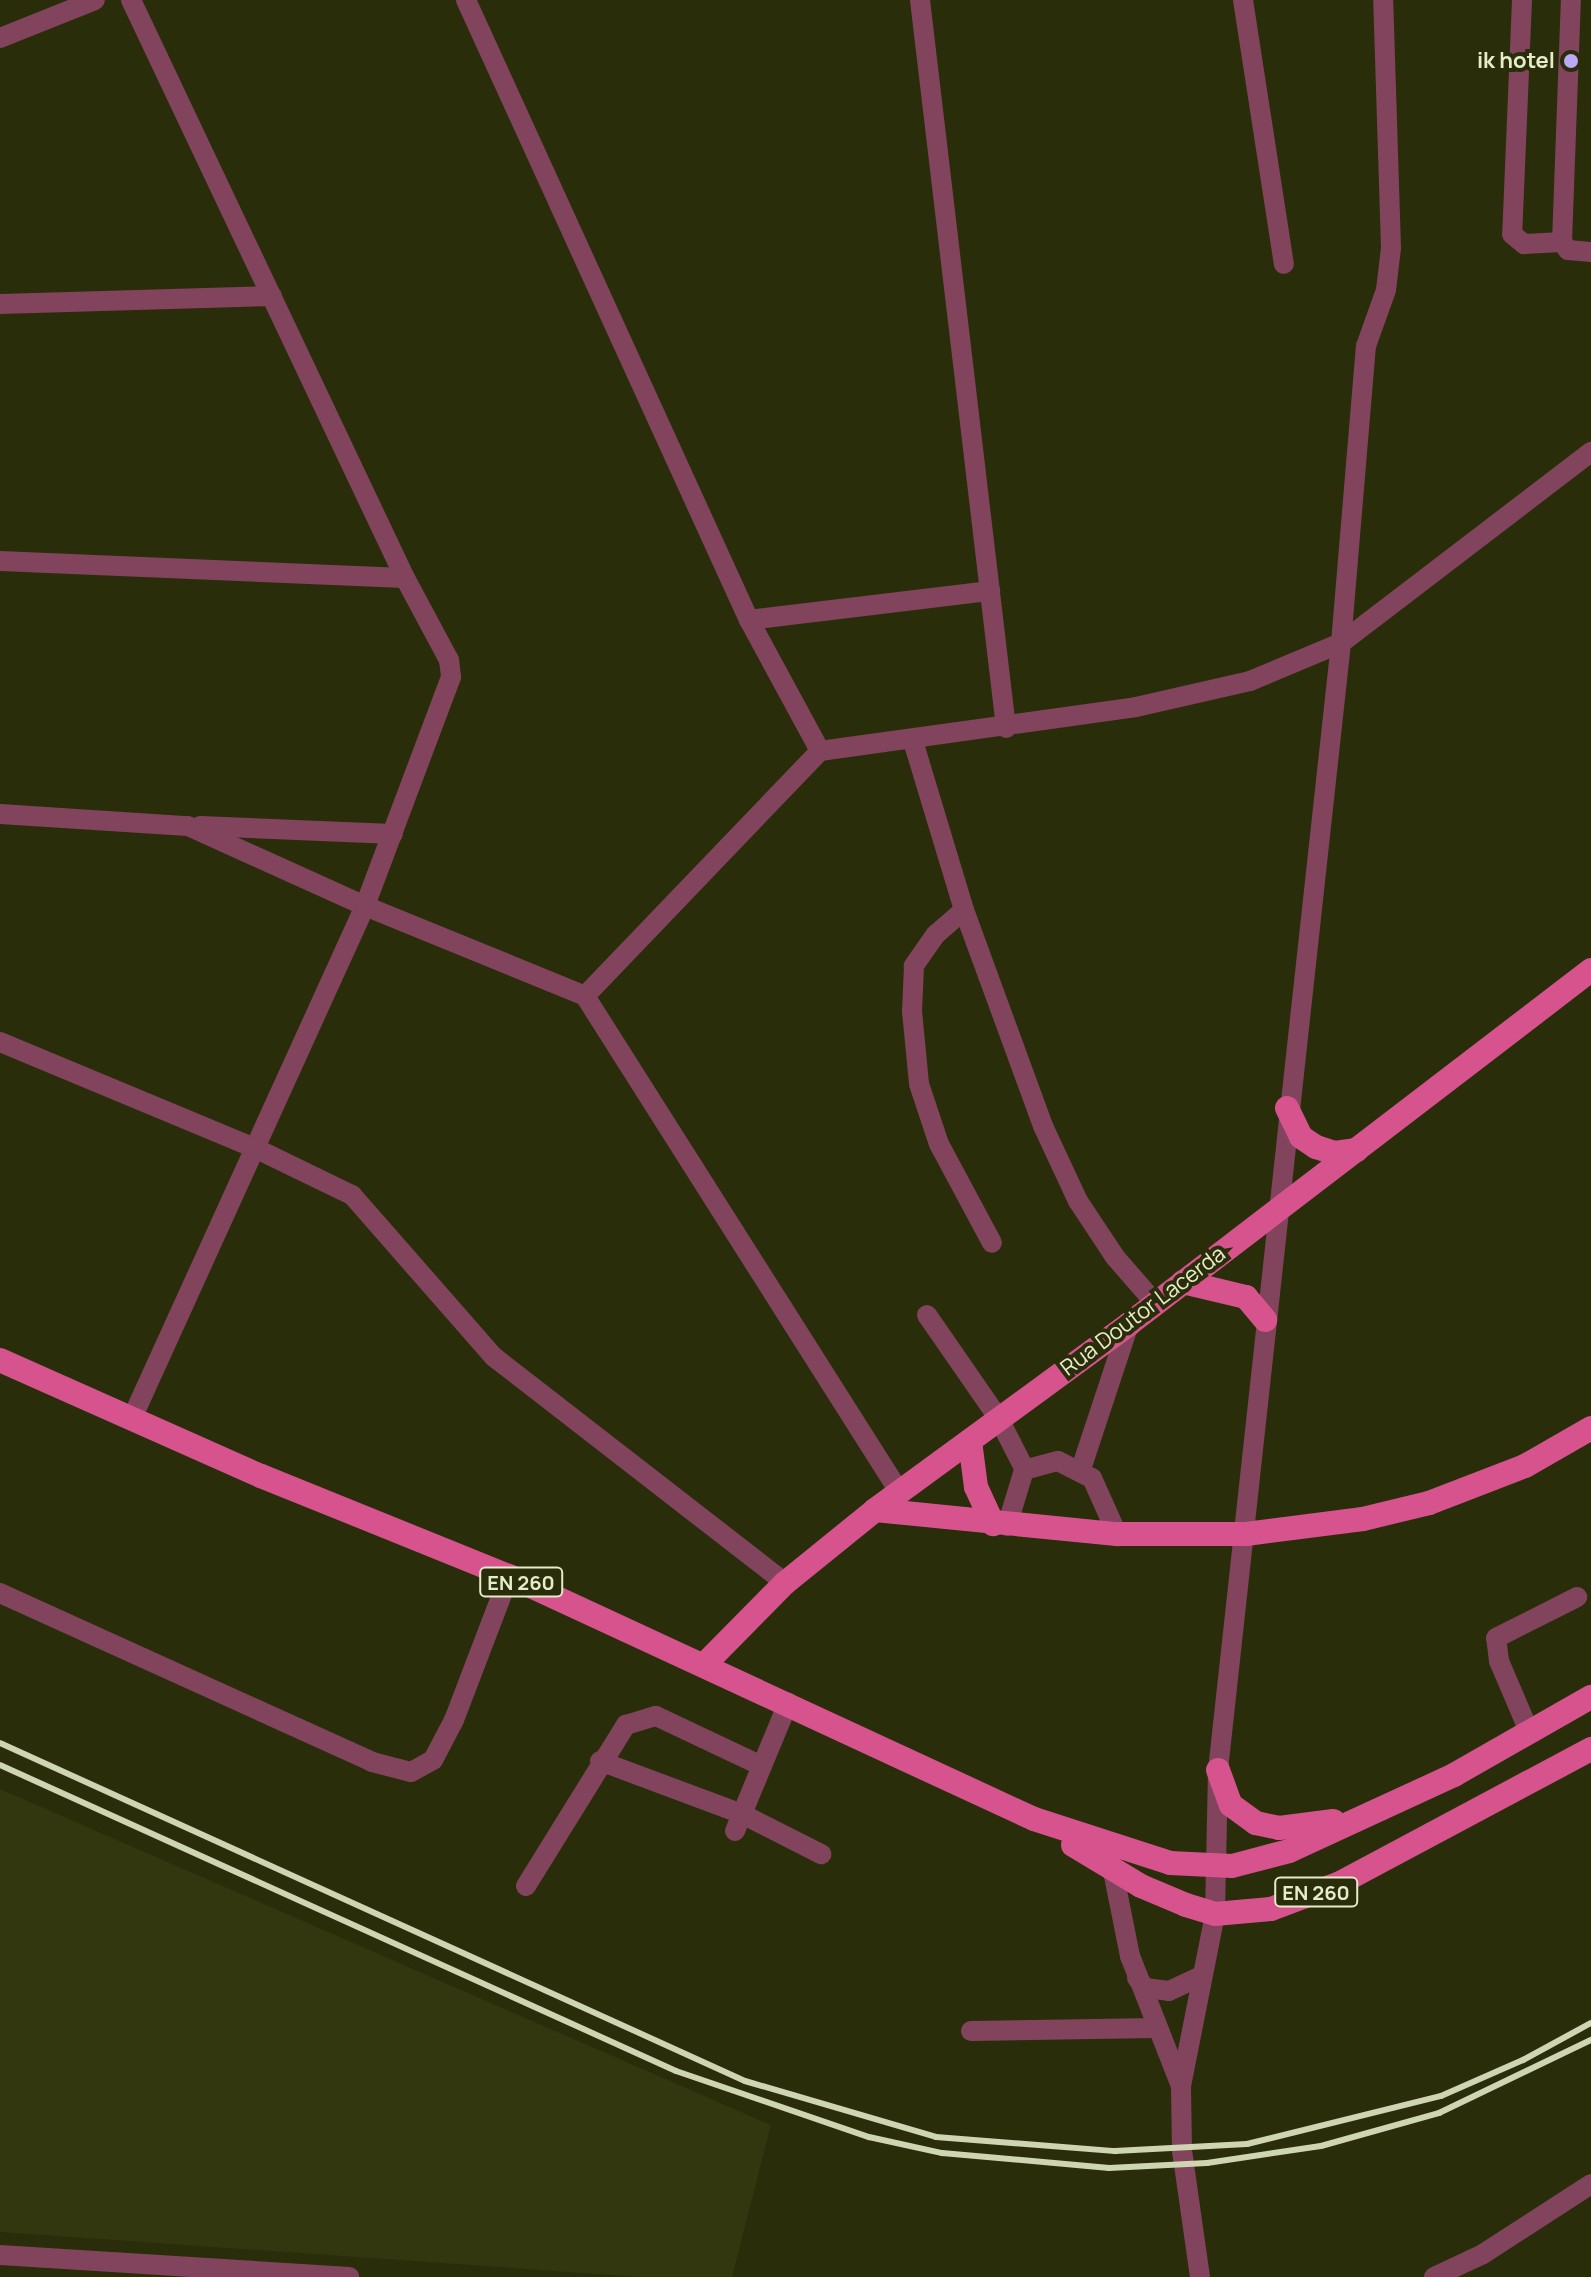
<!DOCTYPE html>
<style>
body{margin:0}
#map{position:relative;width:1591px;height:2277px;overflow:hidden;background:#292d0a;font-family:Manrope,sans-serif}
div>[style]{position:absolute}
.built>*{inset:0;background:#33370f}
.minor>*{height:20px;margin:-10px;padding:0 10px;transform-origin:10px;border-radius:10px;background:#82435d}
.major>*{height:24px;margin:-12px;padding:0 12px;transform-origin:12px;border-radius:12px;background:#d7538e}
.rail>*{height:6px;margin:-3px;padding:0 3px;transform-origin:3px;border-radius:3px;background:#cfd4b2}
.dots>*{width:22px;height:22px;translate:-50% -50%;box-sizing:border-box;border:4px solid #292d0a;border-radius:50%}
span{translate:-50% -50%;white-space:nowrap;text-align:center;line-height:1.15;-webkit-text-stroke:8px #292d0a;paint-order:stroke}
.shield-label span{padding:2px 6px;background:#292d0a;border:2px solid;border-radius:6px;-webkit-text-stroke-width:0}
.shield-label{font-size:20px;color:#e6ecca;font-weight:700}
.poi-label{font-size:22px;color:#e6ecca;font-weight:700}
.right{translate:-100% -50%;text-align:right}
.street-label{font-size:22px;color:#e6ecca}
</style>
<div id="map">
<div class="built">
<i style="clip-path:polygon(0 1789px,771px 2125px,732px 2277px,640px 2277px,0 2232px)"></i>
</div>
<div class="minor">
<i style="left:131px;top:0;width:640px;rotate:64.64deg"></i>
<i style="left:405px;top:578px;width:93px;rotate:61.8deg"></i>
<i style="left:449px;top:660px;width:17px;rotate:83deg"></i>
<i style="left:451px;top:677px;width:245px;rotate:110.6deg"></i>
<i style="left:365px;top:906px;width:560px;rotate:114.46deg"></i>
<i style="left:466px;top:0;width:682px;rotate:65.47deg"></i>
<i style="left:749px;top:620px;width:149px;rotate:61.5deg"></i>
<i style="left:920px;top:0;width:733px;rotate:83.26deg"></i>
<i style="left:1243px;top:0;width:267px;rotate:81.2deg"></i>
<i style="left:1522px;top:0;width:234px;rotate:92.4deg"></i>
<i style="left:1512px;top:234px;width:16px;rotate:40deg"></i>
<i style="left:1524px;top:244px;width:38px;rotate:-3deg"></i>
<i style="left:1562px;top:242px;width:10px;rotate:53deg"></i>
<i style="left:1568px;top:250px;width:23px;rotate:5deg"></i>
<i style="left:0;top:38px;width:102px;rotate:-21.8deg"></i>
<i style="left:1562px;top:242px;width:242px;rotate:-87.9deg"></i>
<i style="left:0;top:304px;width:272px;rotate:-1.7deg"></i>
<i style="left:0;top:561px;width:405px;rotate:2.4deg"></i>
<i style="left:749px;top:620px;width:243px;rotate:-6.9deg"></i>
<i style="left:913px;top:741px;width:177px;rotate:73.2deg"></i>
<i style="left:964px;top:910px;width:230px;rotate:69.9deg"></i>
<i style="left:1043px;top:1126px;width:83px;rotate:65deg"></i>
<i style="left:1078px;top:1201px;width:67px;rotate:56.5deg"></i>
<i style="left:1115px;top:1257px;width:61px;rotate:49deg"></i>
<i style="left:0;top:814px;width:188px;rotate:3.7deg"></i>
<i style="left:188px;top:826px;width:194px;rotate:24.3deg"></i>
<i style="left:365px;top:906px;width:238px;rotate:22.2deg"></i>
<i style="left:585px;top:996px;width:588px;rotate:57.63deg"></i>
<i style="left:200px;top:826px;width:193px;rotate:2.4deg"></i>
<i style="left:964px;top:910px;width:37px;rotate:139deg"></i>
<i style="left:936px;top:934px;width:39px;rotate:125deg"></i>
<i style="left:914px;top:966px;width:45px;rotate:92.5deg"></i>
<i style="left:912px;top:1011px;width:73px;rotate:84.5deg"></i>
<i style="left:919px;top:1084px;width:63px;rotate:71.6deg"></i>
<i style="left:939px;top:1144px;width:112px;rotate:61.8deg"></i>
<i style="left:585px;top:996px;width:339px;rotate:-46.2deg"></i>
<i style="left:820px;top:751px;width:319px;rotate:-7.9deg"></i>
<i style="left:1136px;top:707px;width:117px;rotate:-12.8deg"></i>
<i style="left:1250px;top:681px;width:99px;rotate:-22.7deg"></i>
<i style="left:1341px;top:643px;width:315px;rotate:-37.4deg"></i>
<i style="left:0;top:1042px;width:276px;rotate:22.6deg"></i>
<i style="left:255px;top:1148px;width:108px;rotate:25.9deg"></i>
<i style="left:352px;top:1195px;width:215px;rotate:48.8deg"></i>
<i style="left:494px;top:1357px;width:368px;rotate:37.8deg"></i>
<i style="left:927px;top:1315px;width:126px;rotate:55.3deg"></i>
<i style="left:999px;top:1419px;width:57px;rotate:63deg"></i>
<i style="left:1081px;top:1469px;width:153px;rotate:-71.7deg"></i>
<i style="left:1007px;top:1526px;width:59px;rotate:-73.1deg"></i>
<i style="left:1024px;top:1470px;width:35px;rotate:-15deg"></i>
<i style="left:1058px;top:1461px;width:38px;rotate:27deg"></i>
<i style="left:1092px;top:1478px;width:61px;rotate:65.9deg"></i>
<i style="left:0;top:1593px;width:409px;rotate:24.4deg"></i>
<i style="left:372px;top:1762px;width:40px;rotate:14.4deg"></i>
<i style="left:411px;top:1772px;width:25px;rotate:-29deg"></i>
<i style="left:433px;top:1760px;width:45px;rotate:-62.3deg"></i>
<i style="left:454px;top:1720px;width:154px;rotate:-69.1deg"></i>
<i style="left:1528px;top:1729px;width:74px;rotate:-113.1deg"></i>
<i style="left:1499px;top:1661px;width:23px;rotate:-97deg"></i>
<i style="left:1496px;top:1638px;width:91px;rotate:-26.8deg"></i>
<i style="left:600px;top:1761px;width:152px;rotate:20.5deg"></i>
<i style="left:742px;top:1814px;width:89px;rotate:26.9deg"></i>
<i style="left:735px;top:1831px;width:139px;rotate:-67.5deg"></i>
<i style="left:1113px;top:1871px;width:87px;rotate:78.7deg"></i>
<i style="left:1130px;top:1956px;width:140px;rotate:68.6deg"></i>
<i style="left:526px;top:1886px;width:190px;rotate:-58.2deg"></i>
<i style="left:626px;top:1725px;width:31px;rotate:-17deg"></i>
<i style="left:656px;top:1716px;width:117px;rotate:25.3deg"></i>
<i style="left:1137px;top:1978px;width:13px;rotate:51deg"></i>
<i style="left:1145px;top:1988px;width:24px;rotate:7deg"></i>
<i style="left:1169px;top:1991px;width:33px;rotate:-25deg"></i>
<i style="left:971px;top:2031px;width:185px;rotate:-0.9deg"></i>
<i style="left:0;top:2255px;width:350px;rotate:3.6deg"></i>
<i style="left:1200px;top:2277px;width:127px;rotate:-98.1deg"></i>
<i style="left:1182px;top:2151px;width:65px;rotate:-90.9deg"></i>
<i style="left:1181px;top:2086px;width:175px;rotate:-78.8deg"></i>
<i style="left:1215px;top:1914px;width:144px;rotate:-88.8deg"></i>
<i style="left:1218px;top:1770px;width:1134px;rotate:-83.77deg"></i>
<i style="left:1341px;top:643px;width:298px;rotate:-85.2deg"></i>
<i style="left:1366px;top:346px;width:59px;rotate:-70.3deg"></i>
<i style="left:1386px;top:290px;width:42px;rotate:-83.2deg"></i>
<i style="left:1391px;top:248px;width:248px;rotate:-91.8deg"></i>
<i style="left:1434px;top:2277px;width:54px;rotate:-25.1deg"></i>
<i style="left:1483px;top:2254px;width:129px;rotate:-32.9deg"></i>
</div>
<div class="major">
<i style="left:1287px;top:1108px;width:32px;rotate:64deg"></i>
<i style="left:1301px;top:1137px;width:18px;rotate:34deg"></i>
<i style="left:1316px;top:1147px;width:20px;rotate:18deg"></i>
<i style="left:1335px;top:1153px;width:22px;rotate:-8deg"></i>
<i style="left:1183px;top:1282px;width:65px;rotate:13.4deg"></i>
<i style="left:1246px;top:1297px;width:30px;rotate:50deg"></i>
<i style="left:0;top:1360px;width:286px;rotate:24deg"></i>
<i style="left:261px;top:1476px;width:267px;rotate:22deg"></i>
<i style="left:509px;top:1576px;width:579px;rotate:24.84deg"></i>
<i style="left:1034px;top:1819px;width:143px;rotate:17.9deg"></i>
<i style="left:1170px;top:1863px;width:62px;rotate:2.8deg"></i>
<i style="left:1232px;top:1866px;width:59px;rotate:-14.7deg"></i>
<i style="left:1289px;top:1851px;width:182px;rotate:-24.7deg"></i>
<i style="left:1454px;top:1775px;width:158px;rotate:-29.7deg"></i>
<i style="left:970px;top:1441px;width:46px;rotate:82.6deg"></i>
<i style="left:976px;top:1487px;width:41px;rotate:65.3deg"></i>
<i style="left:875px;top:1510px;width:243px;rotate:5.7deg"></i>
<i style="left:1117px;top:1534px;width:129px"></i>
<i style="left:1246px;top:1534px;width:118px;rotate:-7.3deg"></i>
<i style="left:1363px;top:1519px;width:68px;rotate:-13.6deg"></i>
<i style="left:1429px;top:1503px;width:103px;rotate:-21.1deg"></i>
<i style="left:1525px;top:1466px;width:76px;rotate:-29.9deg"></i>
<i style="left:705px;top:1664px;width:114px;rotate:-45.4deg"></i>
<i style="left:785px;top:1583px;width:116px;rotate:-39deg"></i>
<i style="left:875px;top:1510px;width:315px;rotate:-36.2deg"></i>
<i style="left:1129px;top:1324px;width:582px;rotate:-37.46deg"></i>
<i style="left:1218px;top:1770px;width:37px;rotate:70deg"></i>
<i style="left:1231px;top:1805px;width:31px;rotate:36deg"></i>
<i style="left:1256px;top:1823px;width:24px;rotate:12deg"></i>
<i style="left:1279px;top:1828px;width:55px;rotate:-7.3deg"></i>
<i style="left:1073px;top:1845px;width:79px;rotate:31.1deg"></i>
<i style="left:1141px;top:1886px;width:49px;rotate:22.9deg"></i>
<i style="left:1186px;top:1905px;width:30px;rotate:17deg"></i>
<i style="left:1215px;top:1914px;width:56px;rotate:-5.1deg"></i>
<i style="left:1271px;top:1909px;width:74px;rotate:-20.6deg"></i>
<i style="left:1340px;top:1883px;width:285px;rotate:-28.1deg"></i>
</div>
<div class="rail">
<i style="left:0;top:1743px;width:818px;rotate:24.4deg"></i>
<i style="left:745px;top:2081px;width:199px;rotate:16.3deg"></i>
<i style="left:936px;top:2137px;width:180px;rotate:4.5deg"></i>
<i style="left:1115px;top:2151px;width:132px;rotate:-3deg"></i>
<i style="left:1247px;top:2144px;width:200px;rotate:-13.9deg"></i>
<i style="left:1441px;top:2096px;width:90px;rotate:-23.7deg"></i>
<i style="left:1523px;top:2060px;width:77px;rotate:-28.6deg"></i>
<i style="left:0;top:1765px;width:742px;rotate:24.35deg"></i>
<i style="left:676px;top:2071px;width:204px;rotate:18.9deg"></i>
<i style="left:869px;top:2137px;width:75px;rotate:12.4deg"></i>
<i style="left:942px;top:2153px;width:168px;rotate:5.1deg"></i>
<i style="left:1109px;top:2168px;width:98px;rotate:-2.9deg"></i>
<i style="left:1207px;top:2163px;width:115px;rotate:-8.5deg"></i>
<i style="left:1321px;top:2146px;width:123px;rotate:-15.6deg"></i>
<i style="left:1439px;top:2113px;width:169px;rotate:-25.7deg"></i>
</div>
<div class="dots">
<i style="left:1571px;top:61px;background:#bca9f5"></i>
</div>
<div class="shield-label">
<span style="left:521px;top:1582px">EN 260</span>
<span style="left:1316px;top:1892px">EN 260</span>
</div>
<div class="poi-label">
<span class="right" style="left:1555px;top:61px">ik hotel</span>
</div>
<div class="street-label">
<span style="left:1143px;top:1311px;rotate:-37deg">Rua Doutor Lacerda</span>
</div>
</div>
